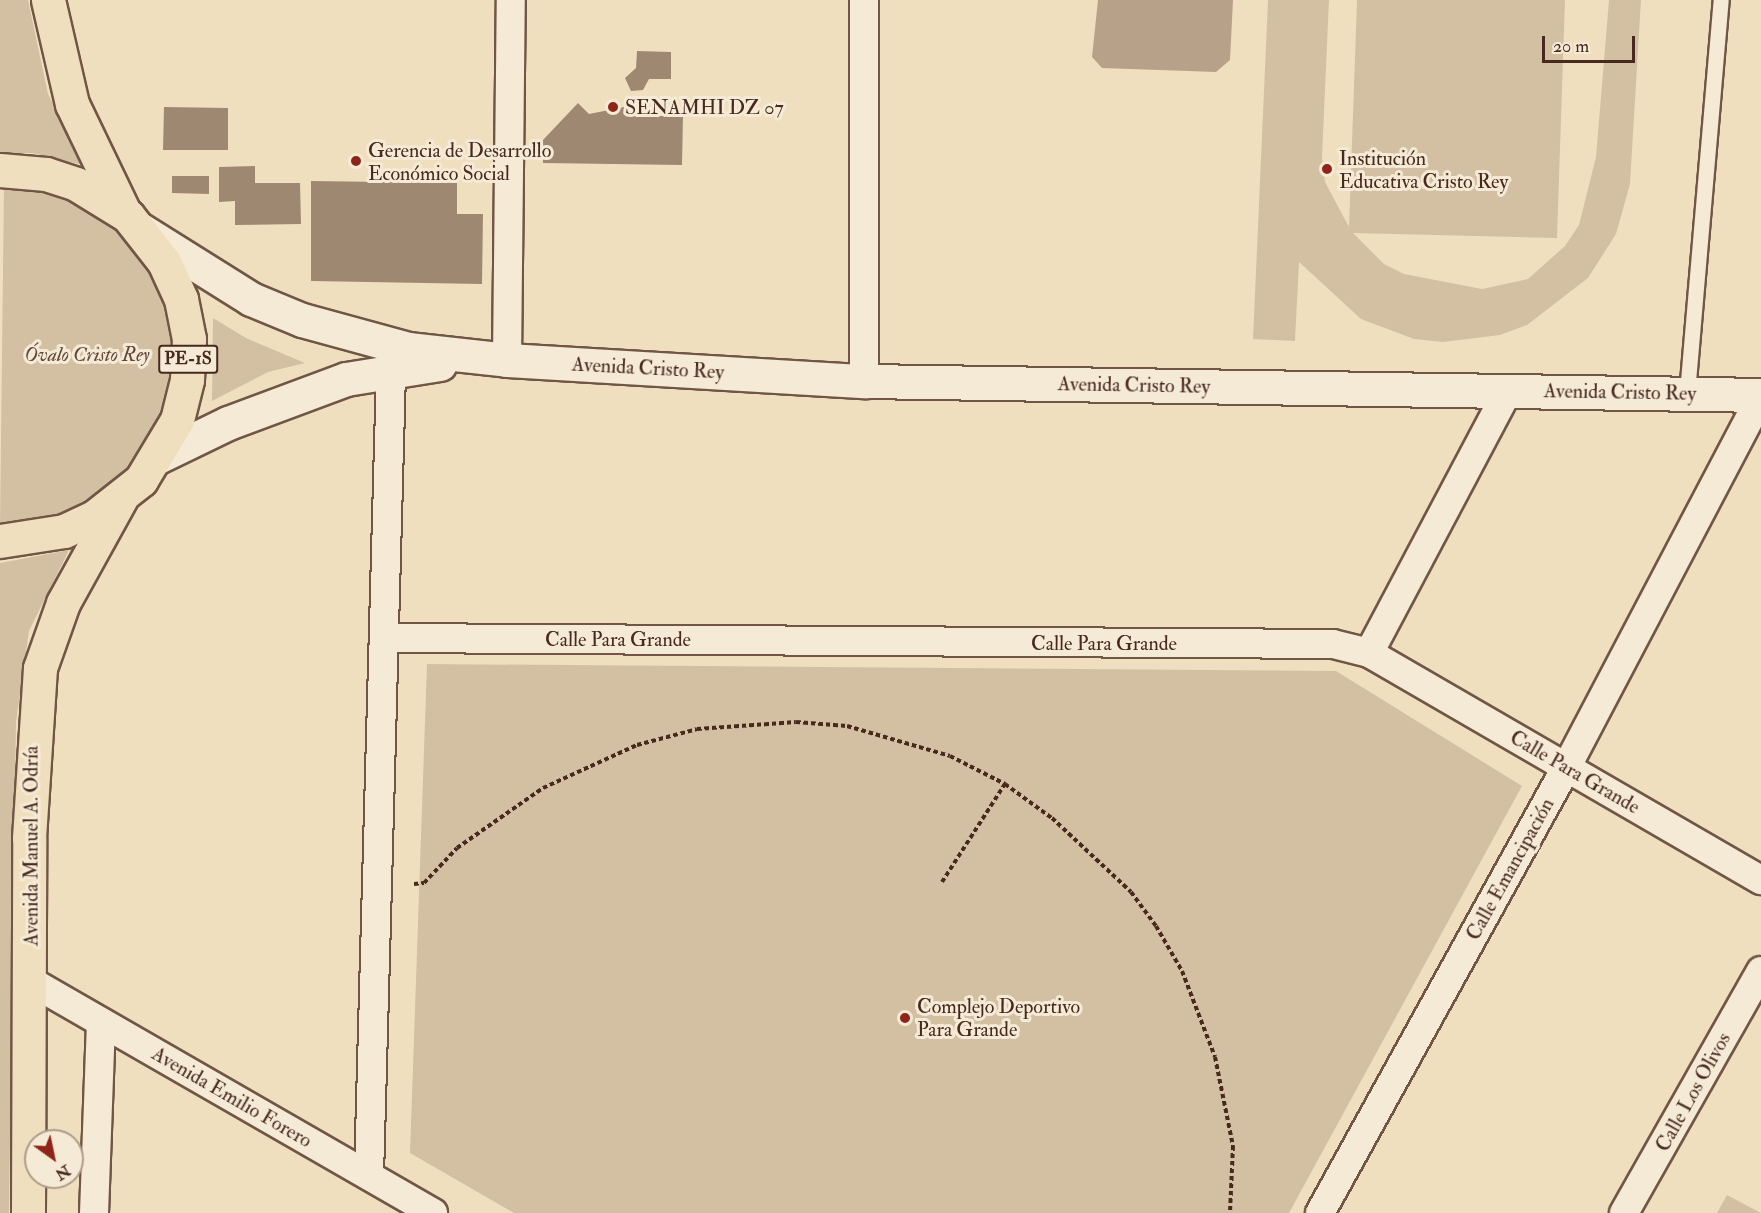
<!DOCTYPE html>
<meta charset="utf-8">
<style>
body{margin:0}
#map{position:relative;width:1761px;height:1213px;overflow:hidden;background:#f0dfbe;font-family:"IM FELL Double Pica",serif}
div>[style]{position:absolute}
.green>*{inset:0;background:#d3c0a3}
.water>*{inset:0;background:#b7a188}
.building>*{inset:0;background:#9f8871}
.path>*{height:4px;margin-top:-2px;transform-origin:0;background:repeating-linear-gradient(90deg,#47291e 0 4.5px,transparent 0 7.5px)}
.roads{filter:drop-shadow(2px 0 #715646) drop-shadow(-2px 0 #715646) drop-shadow(0 2px #715646) drop-shadow(0 -2px #715646)}
.lane>*{height:15px;margin:-7.5px;padding:0 7.5px;transform-origin:7.5px;border-radius:7.5px;background:#f5ead5}
.street>*{height:28px;margin:-14px;padding:0 14px;transform-origin:14px;border-radius:14px;background:#f5ead5}
.secondary>*{height:33px;margin:-16.5px;padding:0 16.5px;transform-origin:16.5px;border-radius:16.5px;background:#f5ead5}
.highway>*{height:33px;margin:-16.5px;padding:0 16.5px;transform-origin:16.5px;border-radius:16.5px;background:#f0dfbe}
.dots>*{width:16px;height:16px;translate:-50% -50%;box-sizing:border-box;border:3px solid #f5ead5;border-radius:50%}
span{translate:-50% -50%;white-space:nowrap;text-align:center;line-height:1.15;-webkit-text-stroke:6px #f5ead5;paint-order:stroke}
.shield-label span{padding:2px 4px;background:#f5ead5;border:2px solid;border-radius:4px;-webkit-text-stroke-width:0}
.shield-label{font-size:18px;color:#47291e;font-weight:700}
.poi-label{font-size:20px;color:#47291e}
.left{translate:0 -50%;text-align:left}
.park-label{font-size:20px;color:#634739;font-style:italic}
.street-label{font-size:20px;color:#47291e}
.north{position:absolute;left:24px;top:1129px;width:60px;height:60px;box-sizing:border-box;background:#f5ead5;border:2px solid #af9d8c;border-radius:50%;rotate:147deg;font-size:16px;font-weight:700;line-height:24px;text-align:center;color:#47291e}
.north::after{content:'';display:block;margin:auto;width:21px;height:27px;background:#8f2418;clip-path:polygon(50% 0,100% 100%,50% 72%,0 100%)}
.scale{position:absolute;left:1542px;top:36px;width:93px;height:27px;box-sizing:border-box;border:3px solid #47291e;border-top:0;padding-left:8px;font-size:18px;line-height:21px;white-space:nowrap;color:#47291e;-webkit-text-stroke:4px #f5ead5;paint-order:stroke}
</style>
<div id="map">
<div class="green">
<i style="clip-path:polygon(0 0,28px 0,48px 94px,84px 165px,32px 153px,0 153px)"></i>
<i style="clip-path:polygon(1268px 0,1329px 0,1322px 157px,1325px 182px,1349px 227px,1357px 0,1565px 0,1557px 238px,1353px 233px,1384px 264px,1404px 274px,1482px 289px,1528px 279px,1565px 246px,1579px 225px,1596px 157px,1609px 0,1641px 0,1630px 184px,1616px 234px,1588px 278px,1527px 325px,1500px 335px,1443px 342px,1414px 339px,1361px 319px,1299px 262px,1295px 341px,1253px 339px)"></i>
<i style="clip-path:polygon(4px 182px,69px 196px,125px 233px,162px 289px,174px 355px,160px 421px,122px 476px,66px 513px,0 526px)"></i>
<i style="clip-path:polygon(213px 318px,246px 338px,305px 363px,268px 372px,212px 401px)"></i>
<i style="clip-path:polygon(69px 550px,29px 631px,16px 722px,9px 1213px,0 1213px,0 563px)"></i>
<i style="clip-path:polygon(427px 664px,1336px 671px,1522px 786px,1289px 1213px,514px 1213px,410px 1153px)"></i>
<i style="clip-path:polygon(1727px 1195px,1761px 1213px,1717px 1213px)"></i>
</div>
<div class="water">
<i style="clip-path:polygon(1098px 0,1233px 0,1230px 60px,1216px 72px,1102px 68px,1092px 57px)"></i>
</div>
<div class="building">
<i style="clip-path:polygon(637px 51px,671px 52px,671px 79px,649px 79px,643px 90px,631px 91px,625px 78px,636px 68px)"></i>
<i style="clip-path:polygon(578px 103px,589px 114px,624px 107px,655px 116px,683px 116px,682px 165px,543px 163px,543px 140px)"></i>
<i style="clip-path:polygon(164px 107px,228px 108px,228px 150px,163px 150px)"></i>
<i style="clip-path:polygon(255px 166px,255px 183px,300px 183px,301px 224px,235px 225px,235px 201px,219px 202px,219px 167px)"></i>
<i style="clip-path:polygon(172px 176px,209px 176px,209px 194px,172px 193px)"></i>
<i style="clip-path:polygon(311px 181px,457px 183px,457px 214px,483px 214px,482px 284px,311px 281px)"></i>
</div>
<div class="path">
<i style="left:942px;top:882px;width:117px;rotate:-57.3deg"></i>
<i style="left:414px;top:884px;width:10px;rotate:-6deg"></i>
<i style="left:424px;top:883px;width:48px;rotate:-46.7deg"></i>
<i style="left:457px;top:848px;width:105px;rotate:-34.9deg"></i>
<i style="left:543px;top:788px;width:103px;rotate:-24.6deg"></i>
<i style="left:637px;top:745px;width:62px;rotate:-14.9deg"></i>
<i style="left:697px;top:729px;width:99px;rotate:-4deg"></i>
<i style="left:796px;top:722px;width:51px;rotate:4.5deg"></i>
<i style="left:847px;top:726px;width:107px;rotate:16.2deg"></i>
<i style="left:950px;top:756px;width:62px;rotate:27deg"></i>
<i style="left:1005px;top:784px;width:58px;rotate:35.9deg"></i>
<i style="left:1052px;top:818px;width:108px;rotate:43.1deg"></i>
<i style="left:1131px;top:892px;width:42px;rotate:53.7deg"></i>
<i style="left:1156px;top:926px;width:52px;rotate:60deg"></i>
<i style="left:1182px;top:971px;width:92px;rotate:69deg"></i>
<i style="left:1215px;top:1057px;width:91px;rotate:78.6deg"></i>
<i style="left:1233px;top:1146px;width:67px;rotate:92.6deg"></i>
</div>
<div class="roads">
<div class="lane">
<i style="left:1687px;top:393px;width:394px;rotate:-85.1deg"></i>
</div>
<div class="street">
<i style="left:864px;top:0;width:381px;rotate:90deg"></i>
<i style="left:507px;top:360px;width:360px;rotate:-89.4deg"></i>
<i style="left:385px;top:638px;width:948px;rotate:0.36deg"></i>
<i style="left:1333px;top:644px;width:37px;rotate:14deg"></i>
<i style="left:1369px;top:653px;width:453px;rotate:30.1deg"></i>
<i style="left:1369px;top:653px;width:297px;rotate:-62.1deg"></i>
<i style="left:30px;top:981px;width:465px;rotate:29.9deg"></i>
<i style="left:369px;top:1175px;width:804px;rotate:-88.43deg"></i>
<i style="left:94px;top:1213px;width:191px;rotate:-87.9deg"></i>
<i style="left:1320px;top:1213px;width:508px;rotate:-61.07deg"></i>
<i style="left:1566px;top:768px;width:420px;rotate:-62.3deg"></i>
<i style="left:1624px;top:1213px;width:278px;rotate:-60.5deg"></i>
</div>
<div class="secondary">
<i style="left:141px;top:230px;width:130px;rotate:32.1deg"></i>
<i style="left:251px;top:299px;width:55px;rotate:22.4deg"></i>
<i style="left:302px;top:320px;width:110px;rotate:15.3deg"></i>
<i style="left:408px;top:349px;width:100px;rotate:6.3deg"></i>
<i style="left:507px;top:360px;width:358px;rotate:3.4deg"></i>
<i style="left:864px;top:381px;width:897px;rotate:0.89deg"></i>
<i style="left:158px;top:457px;width:78px;rotate:-25.9deg"></i>
<i style="left:228px;top:423px;width:126px;rotate:-20.4deg"></i>
<i style="left:346px;top:379px;width:95px;rotate:-9.1deg"></i>
</div>
<div class="highway">
<i style="left:48px;top:0;width:107px;rotate:77deg"></i>
<i style="left:72px;top:104px;width:118px;rotate:64.3deg"></i>
<i style="left:0;top:170px;width:46px;rotate:5deg"></i>
<i style="left:46px;top:174px;width:32px;rotate:18deg"></i>
<i style="left:76px;top:184px;width:61px;rotate:31.6deg"></i>
<i style="left:128px;top:216px;width:58px;rotate:52deg"></i>
<i style="left:164px;top:262px;width:41px;rotate:65.3deg"></i>
<i style="left:181px;top:299px;width:41px;rotate:78.7deg"></i>
<i style="left:189px;top:339px;width:41px;rotate:92.8deg"></i>
<i style="left:187px;top:380px;width:41px;rotate:104deg"></i>
<i style="left:177px;top:420px;width:70px;rotate:121deg"></i>
<i style="left:141px;top:480px;width:60px;rotate:141.8deg"></i>
<i style="left:94px;top:517px;width:33px;rotate:155deg"></i>
<i style="left:64px;top:531px;width:65px;rotate:171.1deg"></i>
<i style="left:28px;top:1213px;width:375px;rotate:-89.8deg"></i>
<i style="left:29px;top:838px;width:170px;rotate:-86.3deg"></i>
<i style="left:40px;top:668px;width:69px;rotate:-70.5deg"></i>
<i style="left:63px;top:603px;width:120px;rotate:-61.1deg"></i>
</div>
</div>
<div class="dots">
<i style="left:613px;top:107px;background:#8f2418"></i>
<i style="left:356px;top:161px;background:#8f2418"></i>
<i style="left:1327px;top:169px;background:#8f2418"></i>
<i style="left:905px;top:1018px;background:#8f2418"></i>
</div>
<div class="shield-label">
<span style="left:188px;top:359px">PE-1S</span>
</div>
<div class="poi-label">
<span class="left" style="left:625px;top:107px">SENAMHI DZ 07</span>
<span class="left" style="left:368px;top:162px">Gerencia de Desarrollo<br>Económico Social</span>
<span class="left" style="left:1339px;top:170px">Institución<br>Educativa Cristo Rey</span>
<span class="left" style="left:917px;top:1018px">Complejo Deportivo<br>Para Grande</span>
</div>
<div class="park-label">
<span style="left:87px;top:354px">Óvalo Cristo Rey</span>
</div>
<div class="street-label">
<span style="left:648px;top:368px;rotate:3deg">Avenida Cristo Rey</span>
<span style="left:1134px;top:385px;rotate:1deg">Avenida Cristo Rey</span>
<span style="left:1620px;top:392px;rotate:1deg">Avenida Cristo Rey</span>
<span style="left:618px;top:639px">Calle Para Grande</span>
<span style="left:1104px;top:643px">Calle Para Grande</span>
<span style="left:1575px;top:772px;rotate:30deg">Calle Para Grande</span>
<span style="left:31px;top:846px;rotate:-90deg">Avenida Manuel A. Odría</span>
<span style="left:1510px;top:869px;rotate:-61deg">Calle Emancipación</span>
<span style="left:1693px;top:1092px;rotate:-61deg">Calle Los Olivos</span>
<span style="left:232px;top:1097px;rotate:30deg">Avenida Emilio Forero</span>
</div>
<div class="north">N</div>
<div class="scale">20 m</div>
</div>
